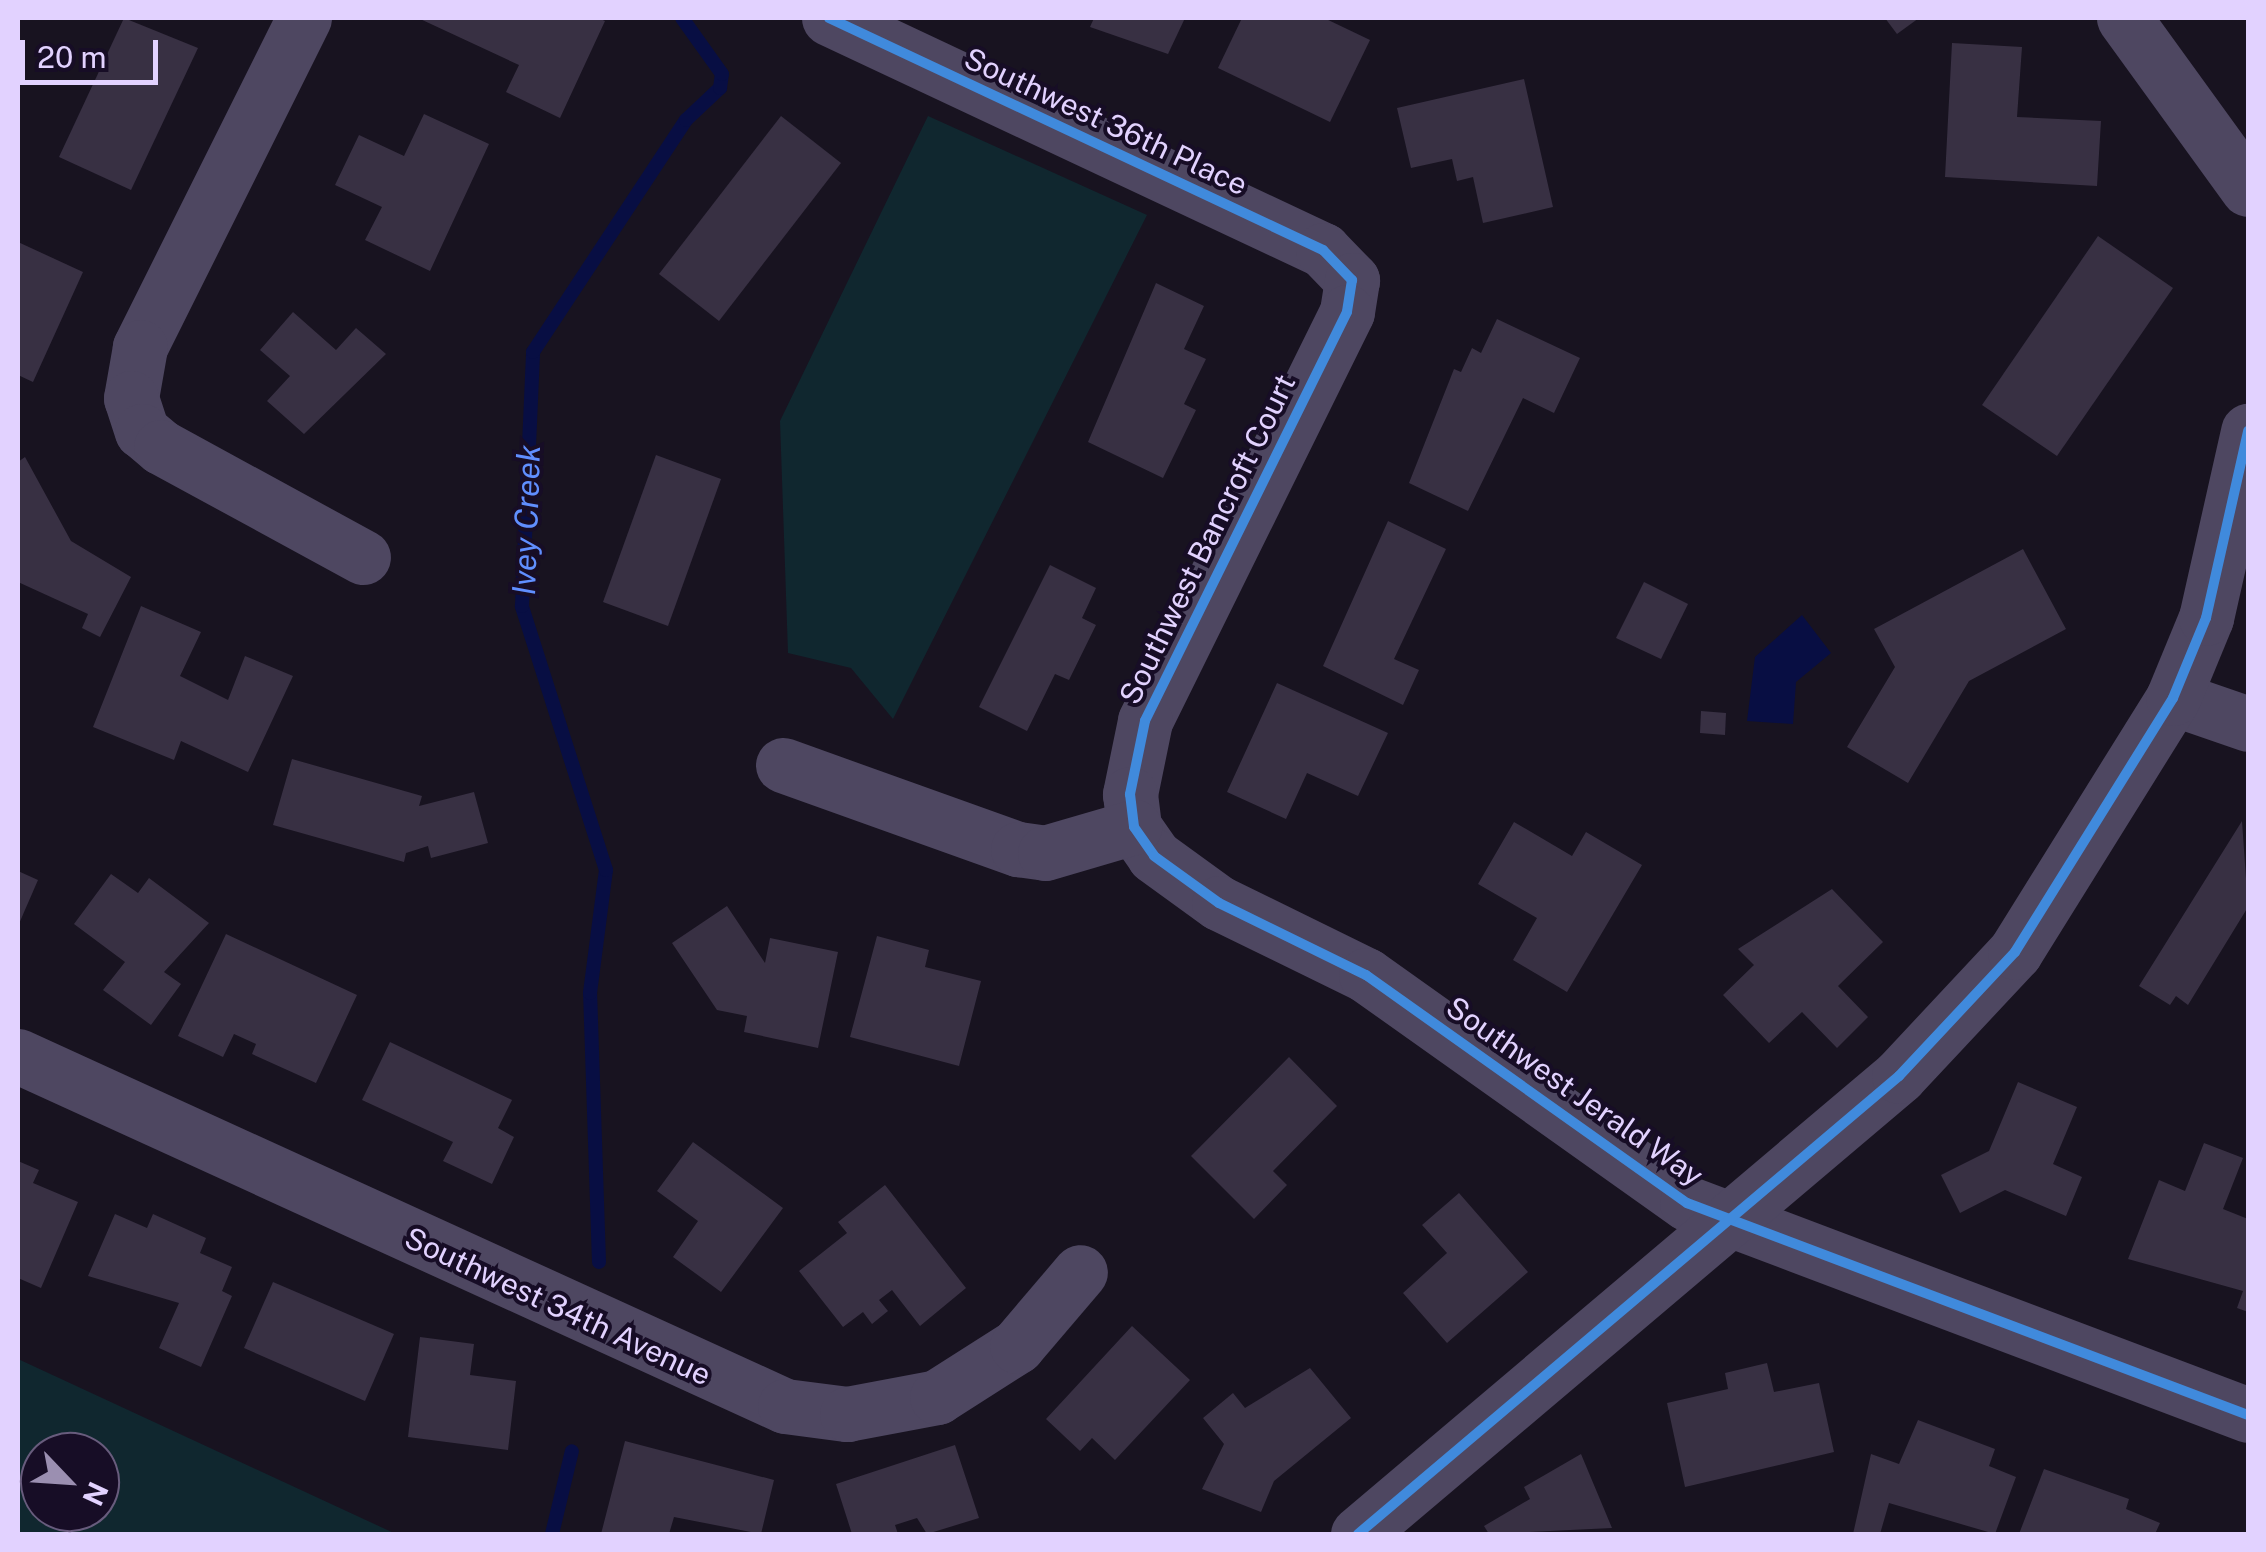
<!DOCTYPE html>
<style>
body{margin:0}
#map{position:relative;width:2266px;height:1552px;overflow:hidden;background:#181320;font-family:"Public Sans",sans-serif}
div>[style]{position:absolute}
.green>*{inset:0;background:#10272f}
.water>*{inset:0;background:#080e43}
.stream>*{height:14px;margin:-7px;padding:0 7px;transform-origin:7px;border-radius:7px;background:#080e43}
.building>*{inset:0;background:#383043}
.minor>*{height:55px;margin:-27.5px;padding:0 27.5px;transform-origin:27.5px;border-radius:27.5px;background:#4e4761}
.cycleway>*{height:10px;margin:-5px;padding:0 5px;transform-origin:5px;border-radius:5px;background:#408adc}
span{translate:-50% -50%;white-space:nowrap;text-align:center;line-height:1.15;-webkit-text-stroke:8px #170d26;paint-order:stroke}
.street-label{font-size:30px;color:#e2d2ff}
.water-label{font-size:32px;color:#608fff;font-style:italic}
.frame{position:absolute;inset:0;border:20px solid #e2d2ff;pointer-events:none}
.north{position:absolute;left:20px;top:1432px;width:100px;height:100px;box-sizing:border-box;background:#170d26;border:2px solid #685c7d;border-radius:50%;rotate:115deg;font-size:28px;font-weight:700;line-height:40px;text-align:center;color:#e2d2ff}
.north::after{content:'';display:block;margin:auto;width:35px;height:45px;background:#9b8fb1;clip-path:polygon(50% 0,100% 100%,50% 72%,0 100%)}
.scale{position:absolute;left:20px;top:40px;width:138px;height:45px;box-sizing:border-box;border:5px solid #e2d2ff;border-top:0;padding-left:12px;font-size:30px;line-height:35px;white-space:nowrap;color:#e2d2ff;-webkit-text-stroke:8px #170d26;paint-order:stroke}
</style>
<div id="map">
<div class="green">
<i style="clip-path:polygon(928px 116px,1147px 215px,893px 719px,851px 668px,788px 653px,780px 421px)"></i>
<i style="clip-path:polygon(evenodd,18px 1359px,396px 1534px,18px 1534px,18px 1359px,40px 1452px,100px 1452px,100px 1512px,40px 1512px,40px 1452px)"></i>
</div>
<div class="water">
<i style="clip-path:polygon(1802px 615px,1831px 653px,1796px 682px,1793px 724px,1747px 721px,1755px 657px)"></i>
</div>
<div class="stream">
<i style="left:599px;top:1262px;width:269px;rotate:-91.9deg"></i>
<i style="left:590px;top:993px;width:124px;rotate:-82.6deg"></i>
<i style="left:606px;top:870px;width:277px;rotate:-107.7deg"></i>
<i style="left:522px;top:606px;width:254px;rotate:-87.5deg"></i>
<i style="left:533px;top:352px;width:278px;rotate:-56.6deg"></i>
<i style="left:686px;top:120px;width:47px;rotate:-43.3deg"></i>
<i style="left:720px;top:88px;width:14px;rotate:-82deg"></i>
<i style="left:722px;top:74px;width:69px;rotate:-125.5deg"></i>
<i style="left:552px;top:1534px;width:85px;rotate:-76.5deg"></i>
</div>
<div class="building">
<i style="clip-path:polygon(124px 18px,198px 48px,131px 190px,59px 157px)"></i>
<i style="clip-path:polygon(418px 18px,598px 18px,605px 21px,560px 118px,506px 92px,519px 65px)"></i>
<i style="clip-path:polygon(1094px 18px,1185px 18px,1168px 54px,1090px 27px)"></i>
<i style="clip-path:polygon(1242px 18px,1324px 18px,1370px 40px,1330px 122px,1218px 68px)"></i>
<i style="clip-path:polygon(1885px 18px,1919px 18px,1897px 34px)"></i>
<i style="clip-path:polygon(1952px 43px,2022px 47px,2017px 117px,2101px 121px,2097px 186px,1945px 177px)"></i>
<i style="clip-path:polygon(1524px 79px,1553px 207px,1483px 223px,1473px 177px,1457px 181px,1452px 159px,1411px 168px,1397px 108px)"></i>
<i style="clip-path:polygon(424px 114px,489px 144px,430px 271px,365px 240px,382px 207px,335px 185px,359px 135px,404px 156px)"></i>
<i style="clip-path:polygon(781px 116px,841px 163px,719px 321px,659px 274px)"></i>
<i style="clip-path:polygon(2098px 236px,2173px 288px,2057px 456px,1982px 405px)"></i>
<i style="clip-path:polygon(18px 242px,83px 272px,33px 382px,18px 375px)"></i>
<i style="clip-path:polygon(1156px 283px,1204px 306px,1184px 349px,1206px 359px,1184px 404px,1196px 410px,1163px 478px,1088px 442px)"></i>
<i style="clip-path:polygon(293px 312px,336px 350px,356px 328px,386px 354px,304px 434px,267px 401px,290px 376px,260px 350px)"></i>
<i style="clip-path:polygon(1497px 319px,1580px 358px,1554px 413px,1523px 398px,1468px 511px,1409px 483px,1454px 369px,1461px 372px,1472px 348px,1481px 353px)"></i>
<i style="clip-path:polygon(656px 455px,721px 479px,668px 626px,603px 602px)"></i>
<i style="clip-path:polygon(25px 457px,71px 541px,131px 577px,100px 637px,82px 628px,88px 614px,18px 582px,18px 462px)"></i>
<i style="clip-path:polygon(1388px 521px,1446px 549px,1394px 659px,1419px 670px,1403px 705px,1323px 666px)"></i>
<i style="clip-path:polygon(2023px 549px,2066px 629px,1969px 681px,1908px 783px,1847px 747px,1895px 667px,1874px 629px)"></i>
<i style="clip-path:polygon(1050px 565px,1096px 588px,1082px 618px,1096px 625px,1069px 680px,1055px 674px,1027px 731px,979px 707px)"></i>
<i style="clip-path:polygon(1644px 582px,1688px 604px,1661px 659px,1616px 638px)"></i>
<i style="clip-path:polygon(141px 606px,201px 632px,180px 676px,228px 700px,245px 656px,293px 676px,248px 772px,181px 741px,174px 760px,93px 727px)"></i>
<i style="clip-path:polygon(1277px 683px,1388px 733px,1358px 796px,1307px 773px,1286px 819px,1227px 792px)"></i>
<i style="clip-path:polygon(1701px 711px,1726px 713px,1725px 735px,1700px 733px)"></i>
<i style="clip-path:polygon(292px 759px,422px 796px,419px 806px,474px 792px,488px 843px,431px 858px,428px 846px,406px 853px,404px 862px,273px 825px)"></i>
<i style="clip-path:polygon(2242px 821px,2248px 907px,2188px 1005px,2176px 996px,2170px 1005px,2139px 986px)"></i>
<i style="clip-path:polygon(1514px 822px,1572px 856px,1586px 832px,1642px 865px,1567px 992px,1513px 960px,1537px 918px,1478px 884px)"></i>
<i style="clip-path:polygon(18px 871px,38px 880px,18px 926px)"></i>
<i style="clip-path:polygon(111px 874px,138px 893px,149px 878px,209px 923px,164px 972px,181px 984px,151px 1025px,103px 990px,125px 962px,74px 924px)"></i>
<i style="clip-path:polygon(1832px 889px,1883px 942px,1838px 986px,1868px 1017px,1837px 1048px,1802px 1012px,1769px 1043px,1723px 995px,1754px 965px,1738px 949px)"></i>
<i style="clip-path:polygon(727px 906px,765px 963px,770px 938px,838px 952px,818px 1048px,744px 1032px,747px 1016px,717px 1010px,672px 943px)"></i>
<i style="clip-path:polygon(226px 934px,357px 995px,316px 1083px,252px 1054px,256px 1044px,234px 1034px,223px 1057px,178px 1036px)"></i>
<i style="clip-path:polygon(877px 936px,929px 950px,925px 967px,981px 981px,959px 1066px,850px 1037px)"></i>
<i style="clip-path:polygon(390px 1042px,512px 1100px,498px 1128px,514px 1137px,492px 1184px,443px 1161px,453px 1142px,362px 1100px)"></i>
<i style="clip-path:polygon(1289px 1057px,1337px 1106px,1273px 1171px,1287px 1185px,1254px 1219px,1191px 1156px)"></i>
<i style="clip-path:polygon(2018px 1082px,2077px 1107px,2053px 1164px,2082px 1177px,2066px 1216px,2005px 1190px,1960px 1213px,1941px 1175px,1989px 1151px)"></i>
<i style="clip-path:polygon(693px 1142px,783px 1208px,721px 1292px,673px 1257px,698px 1221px,657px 1191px)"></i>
<i style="clip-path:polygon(2204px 1143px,2243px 1158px,2223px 1209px,2248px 1219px,2248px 1312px,2237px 1308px,2243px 1291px,2128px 1259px,2159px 1180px,2185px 1191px)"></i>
<i style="clip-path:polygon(18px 1161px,39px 1170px,33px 1183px,78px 1202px,41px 1288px,18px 1278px)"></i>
<i style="clip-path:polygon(885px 1185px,966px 1288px,920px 1326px,892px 1290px,879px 1300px,888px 1311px,872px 1324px,863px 1312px,843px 1327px,799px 1271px,847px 1233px,838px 1222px)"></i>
<i style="clip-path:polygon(1459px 1193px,1528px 1272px,1447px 1343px,1403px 1293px,1447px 1253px,1422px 1225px)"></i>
<i style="clip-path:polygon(115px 1214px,147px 1228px,153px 1214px,206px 1238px,200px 1253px,232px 1267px,222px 1291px,232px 1296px,201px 1367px,159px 1348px,179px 1303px,88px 1276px)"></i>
<i style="clip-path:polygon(273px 1282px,394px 1334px,365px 1401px,244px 1348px)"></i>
<i style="clip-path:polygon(1132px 1326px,1190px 1380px,1115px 1460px,1092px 1438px,1080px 1451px,1046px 1419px)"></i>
<i style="clip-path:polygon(420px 1337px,474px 1344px,470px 1375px,516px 1381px,508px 1450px,408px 1437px)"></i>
<i style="clip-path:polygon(1767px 1363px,1774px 1392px,1819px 1383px,1834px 1452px,1685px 1487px,1667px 1403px,1728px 1389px,1725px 1373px)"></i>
<i style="clip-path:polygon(1310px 1368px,1351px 1418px,1274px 1481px,1261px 1512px,1202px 1489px,1224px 1444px,1203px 1418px,1233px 1393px,1245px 1408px)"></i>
<i style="clip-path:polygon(1918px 1420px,1995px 1449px,1989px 1466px,2016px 1477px,1995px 1534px,1889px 1503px,1880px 1534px,1853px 1534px,1871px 1454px,1899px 1464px)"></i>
<i style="clip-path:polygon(625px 1441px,774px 1480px,761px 1534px,674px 1517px,669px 1534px,601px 1534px)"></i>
<i style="clip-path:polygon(955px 1445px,979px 1518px,927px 1534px,917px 1518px,895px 1525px,898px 1534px,852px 1534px,836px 1484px)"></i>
<i style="clip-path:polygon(1581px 1454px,1612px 1528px,1489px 1534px,1484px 1526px,1530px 1499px,1524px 1487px)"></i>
<i style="clip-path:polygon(2044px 1469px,2129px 1499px,2126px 1509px,2160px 1523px,2155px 1534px,2019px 1534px)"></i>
</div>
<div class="minor">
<i style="left:304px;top:18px;width:368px;rotate:116.5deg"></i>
<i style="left:140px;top:347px;width:52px;rotate:100deg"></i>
<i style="left:131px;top:398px;width:35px;rotate:72deg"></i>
<i style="left:142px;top:431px;width:25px;rotate:40deg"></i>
<i style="left:161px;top:447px;width:230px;rotate:28.6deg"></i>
<i style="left:829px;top:18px;width:546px;rotate:25.16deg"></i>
<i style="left:1323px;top:250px;width:42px;rotate:46deg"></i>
<i style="left:1352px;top:280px;width:32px;rotate:99deg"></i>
<i style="left:1347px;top:312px;width:456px;rotate:116.3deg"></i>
<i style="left:1145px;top:721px;width:75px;rotate:101.6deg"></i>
<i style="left:1130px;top:794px;width:33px;rotate:83deg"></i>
<i style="left:1134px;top:827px;width:35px;rotate:55deg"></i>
<i style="left:1154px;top:856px;width:80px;rotate:35.9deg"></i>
<i style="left:1219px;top:903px;width:164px;rotate:26.1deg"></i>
<i style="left:1366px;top:975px;width:394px;rotate:35.4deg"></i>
<i style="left:1687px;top:1203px;width:600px;rotate:20.7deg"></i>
<i style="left:2124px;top:18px;width:211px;rotate:54.1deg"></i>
<i style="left:2173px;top:698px;width:79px;rotate:19.1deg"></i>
<i style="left:783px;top:765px;width:250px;rotate:19.7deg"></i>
<i style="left:1018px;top:849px;width:27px;rotate:8deg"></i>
<i style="left:1045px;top:853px;width:93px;rotate:-16.3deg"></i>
<i style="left:18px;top:1056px;width:843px;rotate:24.53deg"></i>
<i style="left:785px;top:1406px;width:63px;rotate:7.4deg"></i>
<i style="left:847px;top:1414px;width:92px;rotate:-10.7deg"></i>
<i style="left:937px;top:1397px;width:95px;rotate:-32.5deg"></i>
<i style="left:1017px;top:1346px;width:97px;rotate:-49.6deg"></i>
<i style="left:1358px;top:1534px;width:709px;rotate:-40.25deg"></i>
<i style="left:1899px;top:1076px;width:170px;rotate:-46.9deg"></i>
<i style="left:2015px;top:952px;width:299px;rotate:-58.1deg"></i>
<i style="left:2173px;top:698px;width:87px;rotate:-67.6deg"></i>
<i style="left:2206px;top:618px;width:192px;rotate:-77.3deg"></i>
</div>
<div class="cycleway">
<i style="left:829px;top:18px;width:546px;rotate:25.16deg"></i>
<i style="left:1323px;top:250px;width:42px;rotate:46deg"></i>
<i style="left:1352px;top:280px;width:32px;rotate:99deg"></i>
<i style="left:1347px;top:312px;width:456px;rotate:116.3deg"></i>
<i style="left:1145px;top:721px;width:75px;rotate:101.6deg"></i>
<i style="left:1130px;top:794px;width:33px;rotate:83deg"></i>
<i style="left:1134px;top:827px;width:35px;rotate:55deg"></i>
<i style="left:1154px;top:856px;width:80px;rotate:35.9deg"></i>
<i style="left:1219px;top:903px;width:164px;rotate:26.1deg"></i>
<i style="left:1366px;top:975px;width:394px;rotate:35.4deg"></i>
<i style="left:1687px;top:1203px;width:600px;rotate:20.7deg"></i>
<i style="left:1358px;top:1534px;width:709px;rotate:-40.25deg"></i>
<i style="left:1899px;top:1076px;width:170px;rotate:-46.9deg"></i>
<i style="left:2015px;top:952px;width:299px;rotate:-58.1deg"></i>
<i style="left:2173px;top:698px;width:87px;rotate:-67.6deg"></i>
<i style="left:2206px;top:618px;width:192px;rotate:-77.3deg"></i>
</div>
<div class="street-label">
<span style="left:1106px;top:121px;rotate:25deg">Southwest 36th Place</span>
<span style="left:1207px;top:539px;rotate:-64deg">Southwest Bancroft Court</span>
<span style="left:1575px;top:1091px;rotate:35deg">Southwest Jerald Way</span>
<span style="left:558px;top:1306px;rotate:25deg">Southwest 34th Avenue</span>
</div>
<div class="water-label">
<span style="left:527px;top:520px;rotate:-88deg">Ivey Creek</span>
</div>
<div class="frame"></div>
<div class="north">N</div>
<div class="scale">20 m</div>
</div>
